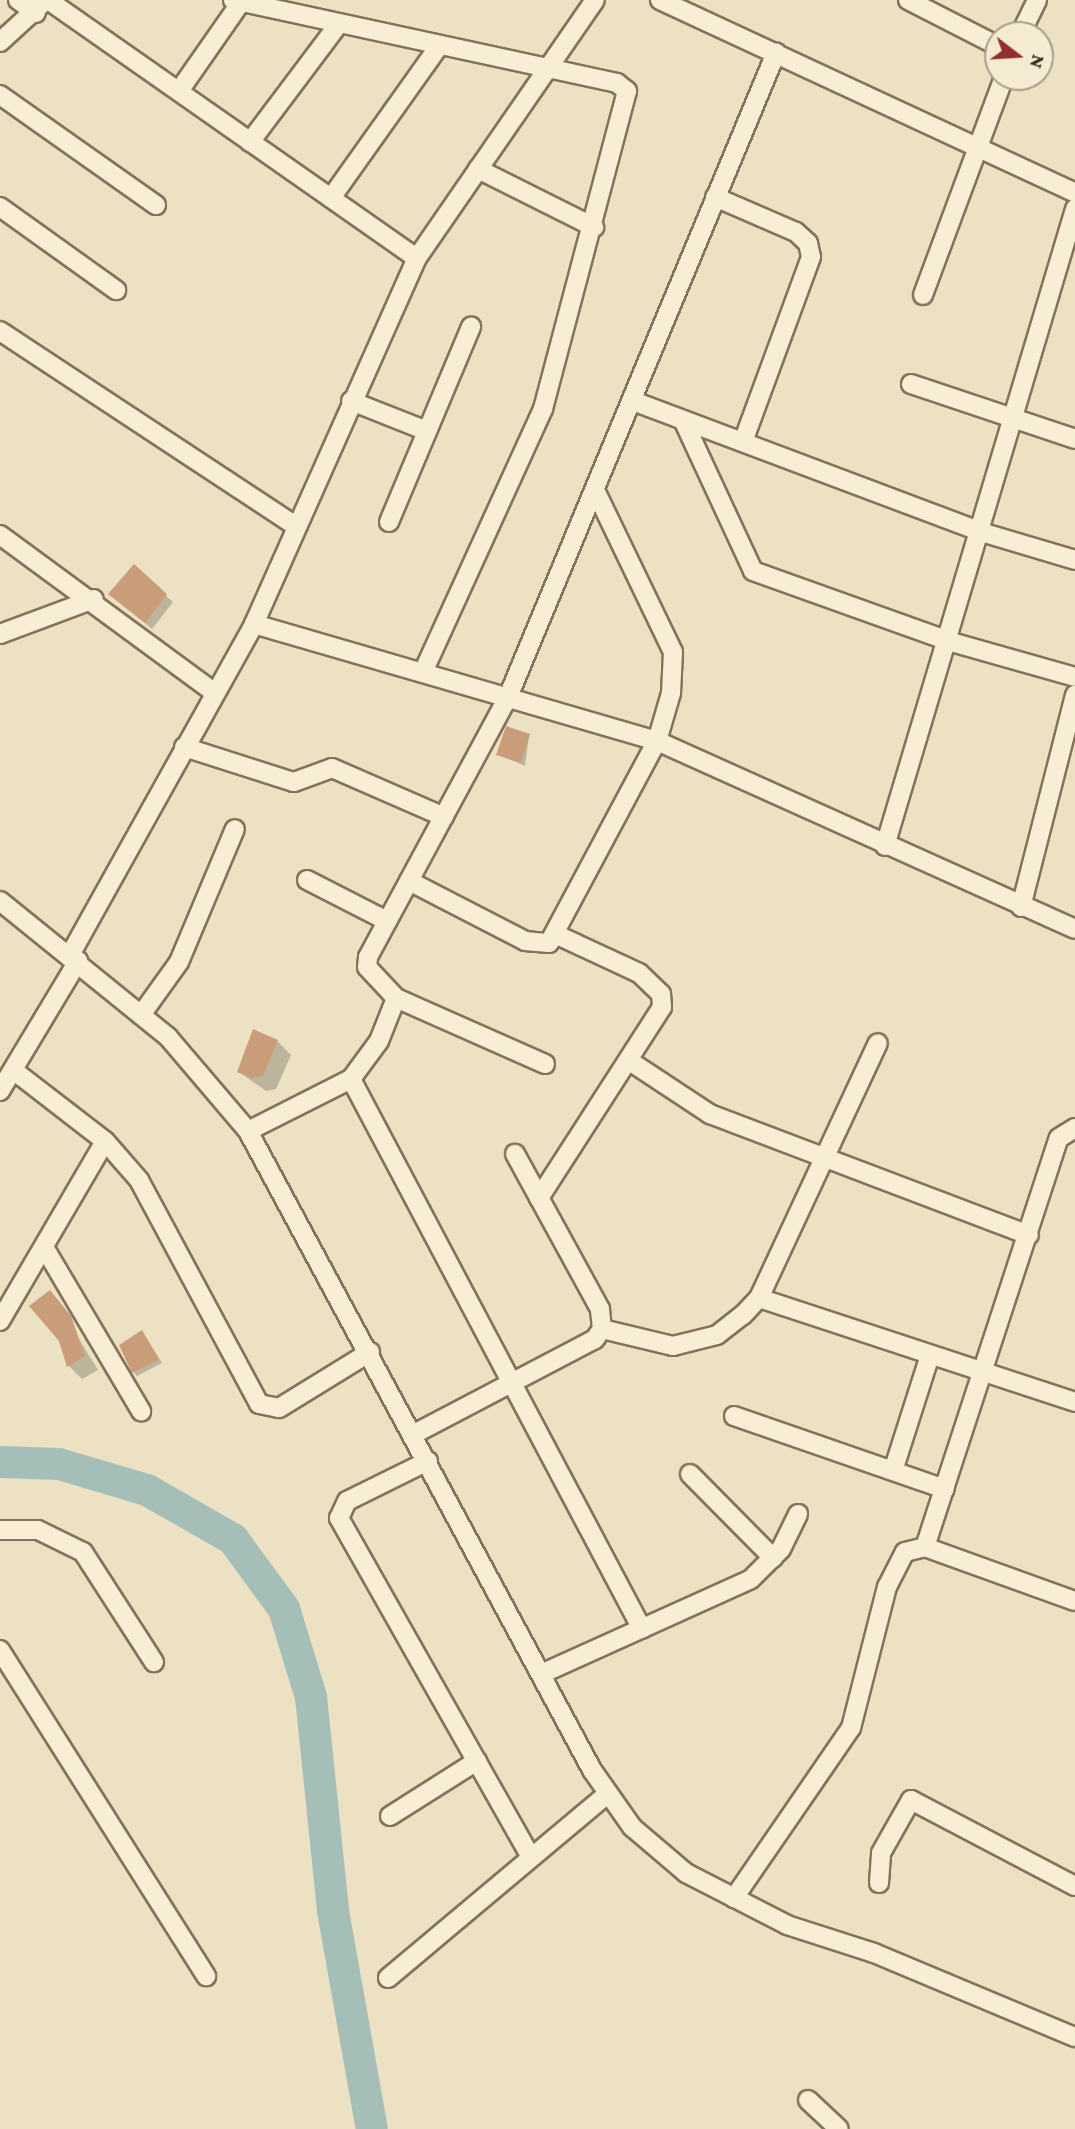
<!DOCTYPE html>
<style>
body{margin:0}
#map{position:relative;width:1075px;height:2129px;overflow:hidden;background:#ece1c2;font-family:"Crimson Pro",serif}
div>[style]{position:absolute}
.shadow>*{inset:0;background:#0003}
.river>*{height:32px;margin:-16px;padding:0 16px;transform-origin:16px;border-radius:16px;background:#a5bfb8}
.building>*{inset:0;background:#c99d79}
.roads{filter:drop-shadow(2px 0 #85725a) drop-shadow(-2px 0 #85725a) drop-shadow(0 2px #85725a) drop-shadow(0 -2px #85725a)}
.minor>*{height:18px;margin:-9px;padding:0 9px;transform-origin:9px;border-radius:9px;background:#f7eed5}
span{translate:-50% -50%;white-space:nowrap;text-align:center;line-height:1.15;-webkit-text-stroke:5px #f4ebd2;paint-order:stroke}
.north{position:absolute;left:984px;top:21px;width:70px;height:70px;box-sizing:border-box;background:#f4ebd2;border:2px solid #a89e8a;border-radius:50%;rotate:107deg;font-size:19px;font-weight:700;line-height:28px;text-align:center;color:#362a1e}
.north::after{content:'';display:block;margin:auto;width:24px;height:32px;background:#922f2c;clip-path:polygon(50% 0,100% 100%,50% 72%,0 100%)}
</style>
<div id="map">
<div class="shadow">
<i style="clip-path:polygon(134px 567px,173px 602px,152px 629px,117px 600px)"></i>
<i style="clip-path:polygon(529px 735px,525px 766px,498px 754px)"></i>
<i style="clip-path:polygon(277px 1041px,291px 1055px,276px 1089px,266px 1091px,239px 1072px)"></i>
<i style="clip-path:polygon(50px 1292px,98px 1370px,82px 1379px,69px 1366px)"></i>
<i style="clip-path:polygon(142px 1332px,162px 1363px,137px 1376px,133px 1372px)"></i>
</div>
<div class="river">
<i style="left:0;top:1462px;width:59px;rotate:1.9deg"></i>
<i style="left:59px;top:1464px;width:92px;rotate:16.5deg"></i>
<i style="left:147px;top:1490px;width:99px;rotate:29.7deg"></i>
<i style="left:233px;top:1539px;width:87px;rotate:53.9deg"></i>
<i style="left:284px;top:1609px;width:92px;rotate:72.9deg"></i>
<i style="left:311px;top:1697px;width:215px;rotate:84.1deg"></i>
<i style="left:333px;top:1911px;width:221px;rotate:79.9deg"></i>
</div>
<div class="building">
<i style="clip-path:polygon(134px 564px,167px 594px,145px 623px,108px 594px)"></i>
<i style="clip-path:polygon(506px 726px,530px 734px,521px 763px,496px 755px)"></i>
<i style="clip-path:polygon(253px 1029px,278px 1040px,263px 1076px,251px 1078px,237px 1072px)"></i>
<i style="clip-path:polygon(50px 1290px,71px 1316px,85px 1356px,67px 1367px,59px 1341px,29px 1306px)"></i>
<i style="clip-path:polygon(142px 1330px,159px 1359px,132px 1373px,119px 1345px)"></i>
</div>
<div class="roads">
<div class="minor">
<i style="left:18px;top:0;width:22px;rotate:36deg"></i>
<i style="left:48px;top:0;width:450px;rotate:35deg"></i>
<i style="left:233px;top:0;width:393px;rotate:12.2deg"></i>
<i style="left:617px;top:83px;width:13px;rotate:39deg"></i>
<i style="left:627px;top:91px;width:329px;rotate:104.8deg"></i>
<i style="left:543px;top:409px;width:287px;rotate:114.5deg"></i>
<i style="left:660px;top:0;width:458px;rotate:24.9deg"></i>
<i style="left:908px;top:0;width:101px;rotate:27.1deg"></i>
<i style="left:1020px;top:35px;width:39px;rotate:-64deg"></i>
<i style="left:0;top:42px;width:62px;rotate:-42.4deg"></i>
<i style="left:179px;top:91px;width:108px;rotate:-55.1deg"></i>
<i style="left:0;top:95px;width:191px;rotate:35.2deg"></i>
<i style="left:250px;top:142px;width:145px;rotate:-53.1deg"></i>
<i style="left:478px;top:169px;width:130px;rotate:26.6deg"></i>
<i style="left:715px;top:197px;width:88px;rotate:23.4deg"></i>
<i style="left:796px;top:232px;width:16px;rotate:43deg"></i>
<i style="left:808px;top:243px;width:14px;rotate:78deg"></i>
<i style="left:811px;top:257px;width:197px;rotate:110.2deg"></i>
<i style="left:331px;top:198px;width:186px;rotate:-54.6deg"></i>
<i style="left:0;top:207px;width:143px;rotate:35.6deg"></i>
<i style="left:923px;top:295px;width:233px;rotate:-69.6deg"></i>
<i style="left:0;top:331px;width:352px;rotate:33.4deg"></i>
<i style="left:911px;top:384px;width:173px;rotate:18.5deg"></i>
<i style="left:351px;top:401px;width:82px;rotate:21.5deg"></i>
<i style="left:633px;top:401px;width:372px;rotate:20.6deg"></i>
<i style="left:981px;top:532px;width:98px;rotate:16.6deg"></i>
<i style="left:683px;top:420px;width:166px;rotate:65.1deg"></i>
<i style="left:753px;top:571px;width:207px;rotate:19.7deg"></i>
<i style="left:948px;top:641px;width:132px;rotate:15.8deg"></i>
<i style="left:389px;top:522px;width:212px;rotate:-67.2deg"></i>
<i style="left:0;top:535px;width:263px;rotate:36.3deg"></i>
<i style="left:254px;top:624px;width:420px;rotate:16.2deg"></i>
<i style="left:657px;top:741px;width:458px;rotate:24.2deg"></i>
<i style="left:0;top:634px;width:100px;rotate:-20.4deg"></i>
<i style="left:184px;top:747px;width:115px;rotate:17.7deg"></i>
<i style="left:294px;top:782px;width:40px;rotate:-20.2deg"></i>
<i style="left:332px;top:768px;width:122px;rotate:23.6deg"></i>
<i style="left:885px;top:846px;width:665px;rotate:-73.39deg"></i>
<i style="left:307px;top:880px;width:90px;rotate:27.1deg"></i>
<i style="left:409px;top:881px;width:131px;rotate:27.3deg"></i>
<i style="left:525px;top:941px;width:24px;rotate:5deg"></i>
<i style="left:549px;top:943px;width:229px;rotate:-61.9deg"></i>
<i style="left:657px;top:741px;width:50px;rotate:-73.7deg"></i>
<i style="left:671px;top:693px;width:41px;rotate:-87.2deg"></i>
<i style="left:673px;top:652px;width:178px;rotate:-115.7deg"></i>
<i style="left:0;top:901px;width:216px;rotate:39deg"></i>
<i style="left:168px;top:1037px;width:123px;rotate:49.6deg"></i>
<i style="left:248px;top:1131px;width:726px;rotate:61.7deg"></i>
<i style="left:592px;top:1770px;width:70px;rotate:54.9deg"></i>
<i style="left:632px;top:1827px;width:71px;rotate:40.4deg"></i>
<i style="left:686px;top:1873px;width:114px;rotate:27.2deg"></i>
<i style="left:787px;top:1925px;width:91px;rotate:17.8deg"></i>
<i style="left:874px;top:1953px;width:218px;rotate:22.7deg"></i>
<i style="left:1021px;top:907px;width:219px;rotate:-75.7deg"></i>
<i style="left:70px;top:955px;width:379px;rotate:-60.9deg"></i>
<i style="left:254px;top:624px;width:401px;rotate:-66deg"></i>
<i style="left:417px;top:258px;width:313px;rotate:-55.4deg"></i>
<i style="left:141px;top:1015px;width:65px;rotate:-54.4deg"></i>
<i style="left:179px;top:962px;width:144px;rotate:-67.2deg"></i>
<i style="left:631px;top:1062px;width:95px;rotate:33.4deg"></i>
<i style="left:710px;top:1114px;width:341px;rotate:20.8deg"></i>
<i style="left:545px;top:1064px;width:163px;rotate:-156.1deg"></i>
<i style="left:396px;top:998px;width:42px;rotate:-133.1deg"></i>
<i style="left:367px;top:967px;width:10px;rotate:-84deg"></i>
<i style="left:368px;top:957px;width:295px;rotate:-61.7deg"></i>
<i style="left:508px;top:697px;width:698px;rotate:-67.41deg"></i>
<i style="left:13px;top:1070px;width:116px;rotate:37.7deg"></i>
<i style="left:105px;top:1141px;width:52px;rotate:48.9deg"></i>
<i style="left:139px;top:1180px;width:254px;rotate:61.8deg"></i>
<i style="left:259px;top:1404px;width:20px;rotate:11deg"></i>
<i style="left:279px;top:1408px;width:107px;rotate:-31.6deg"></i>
<i style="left:351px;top:1079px;width:622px;rotate:62.12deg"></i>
<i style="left:0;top:1091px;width:152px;rotate:-59deg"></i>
<i style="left:248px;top:1131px;width:115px;rotate:-26.8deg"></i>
<i style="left:351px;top:1079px;width:47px;rotate:-53.6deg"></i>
<i style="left:379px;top:1041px;width:46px;rotate:-68.4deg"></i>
<i style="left:539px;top:1198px;width:227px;rotate:-57.2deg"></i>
<i style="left:662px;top:1007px;width:13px;rotate:-94deg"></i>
<i style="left:661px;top:994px;width:30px;rotate:-136deg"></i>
<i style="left:639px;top:973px;width:93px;rotate:-155.1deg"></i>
<i style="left:44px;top:1247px;width:191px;rotate:59.4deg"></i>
<i style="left:759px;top:1298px;width:333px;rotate:18.2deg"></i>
<i style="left:0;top:1321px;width:208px;rotate:-59.7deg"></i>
<i style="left:602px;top:1329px;width:73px;rotate:13.5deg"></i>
<i style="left:673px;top:1346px;width:45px;rotate:-14deg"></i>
<i style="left:717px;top:1335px;width:33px;rotate:-38deg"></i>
<i style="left:743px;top:1315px;width:23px;rotate:-47deg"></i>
<i style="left:759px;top:1298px;width:281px;rotate:-65deg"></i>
<i style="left:734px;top:1416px;width:223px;rotate:19.1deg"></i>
<i style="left:414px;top:1434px;width:204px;rotate:-27.7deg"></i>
<i style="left:595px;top:1339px;width:12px;rotate:-55deg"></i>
<i style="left:602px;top:1329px;width:20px;rotate:-96deg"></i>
<i style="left:600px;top:1309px;width:177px;rotate:-118.7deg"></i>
<i style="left:428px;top:1461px;width:90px;rotate:153.7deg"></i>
<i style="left:347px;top:1501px;width:19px;rotate:115deg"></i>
<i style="left:339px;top:1518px;width:390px;rotate:60.5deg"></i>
<i style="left:893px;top:1471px;width:122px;rotate:-72.3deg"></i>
<i style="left:690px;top:1474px;width:118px;rotate:45.3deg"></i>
<i style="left:0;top:1530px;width:38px"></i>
<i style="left:38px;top:1530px;width:50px;rotate:26.1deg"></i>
<i style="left:83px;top:1552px;width:131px;rotate:57.2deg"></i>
<i style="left:925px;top:1547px;width:430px;rotate:-71.9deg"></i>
<i style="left:1059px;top:1138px;width:19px;rotate:-32deg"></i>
<i style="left:0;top:1650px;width:386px;rotate:57.7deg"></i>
<i style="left:541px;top:1674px;width:230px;rotate:-24.3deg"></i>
<i style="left:751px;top:1579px;width:42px;rotate:-45deg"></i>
<i style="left:781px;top:1549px;width:39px;rotate:-64deg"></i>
<i style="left:390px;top:1816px;width:103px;rotate:-32.3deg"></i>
<i style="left:879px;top:1883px;width:30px;rotate:-86deg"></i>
<i style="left:881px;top:1853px;width:61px;rotate:-60.5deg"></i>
<i style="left:911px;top:1800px;width:185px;rotate:27.7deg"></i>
<i style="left:734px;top:1898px;width:206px;rotate:-55.5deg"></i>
<i style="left:851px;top:1728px;width:146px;rotate:-75.7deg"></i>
<i style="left:887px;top:1587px;width:39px;rotate:-63deg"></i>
<i style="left:905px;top:1552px;width:21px;rotate:-14deg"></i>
<i style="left:925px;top:1547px;width:159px;rotate:19.8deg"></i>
<i style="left:388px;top:1978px;width:285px;rotate:-40deg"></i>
<i style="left:808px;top:2100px;width:42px;rotate:43.1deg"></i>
</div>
</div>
<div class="north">N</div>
</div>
